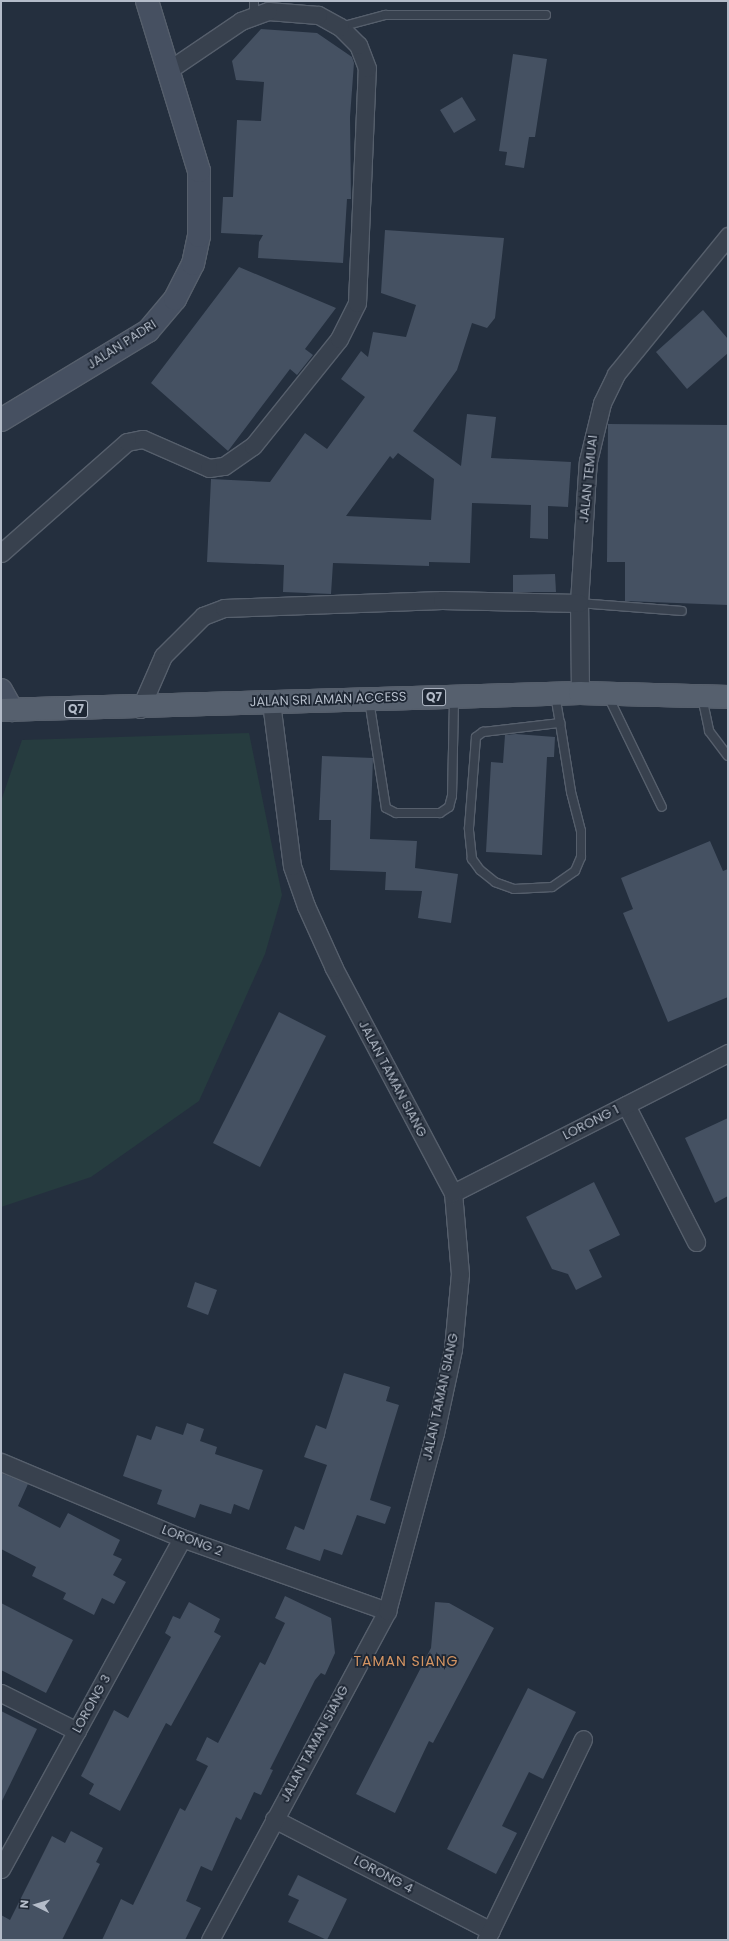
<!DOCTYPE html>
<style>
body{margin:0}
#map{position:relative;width:729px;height:1941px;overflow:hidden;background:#242f3e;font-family:Poppins,sans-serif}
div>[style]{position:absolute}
.green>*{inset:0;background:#263c3f}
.building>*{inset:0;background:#455162}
.roads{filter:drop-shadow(1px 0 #565f6c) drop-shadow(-1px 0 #565f6c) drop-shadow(0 1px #565f6c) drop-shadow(0 -1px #565f6c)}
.lane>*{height:8px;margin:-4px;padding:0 4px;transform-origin:4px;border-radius:4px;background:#38414e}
.street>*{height:17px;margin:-8.5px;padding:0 8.5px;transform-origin:8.5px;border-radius:8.5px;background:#38414e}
.secondary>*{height:22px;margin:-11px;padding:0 11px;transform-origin:11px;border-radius:11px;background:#465061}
.primary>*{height:22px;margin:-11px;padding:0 11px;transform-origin:11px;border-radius:11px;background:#56606e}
span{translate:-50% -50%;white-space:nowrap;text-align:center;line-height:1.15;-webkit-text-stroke:3.5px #1d2633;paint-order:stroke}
.shield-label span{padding:1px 3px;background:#1d2633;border:1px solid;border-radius:3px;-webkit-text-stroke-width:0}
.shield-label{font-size:12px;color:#b4bcc9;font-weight:700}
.street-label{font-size:13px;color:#b4bcc9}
.neighbourhood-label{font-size:14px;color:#d59563;letter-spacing:1px}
.frame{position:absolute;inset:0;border:2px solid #b4bcc9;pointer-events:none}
.north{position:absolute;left:16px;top:1885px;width:40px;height:40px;-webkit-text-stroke:3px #1d2633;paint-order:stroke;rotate:275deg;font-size:11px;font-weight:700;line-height:16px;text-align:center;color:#b4bcc9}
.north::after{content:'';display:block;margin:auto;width:14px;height:18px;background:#b4bcc9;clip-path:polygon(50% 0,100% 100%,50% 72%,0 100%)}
</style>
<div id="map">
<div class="green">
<i style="clip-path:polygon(249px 733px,282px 895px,265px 954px,199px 1101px,91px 1177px,1px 1207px,1px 801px,22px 740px)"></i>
</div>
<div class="building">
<i style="clip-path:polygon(261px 29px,317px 33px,352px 57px,354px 63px,350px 117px,351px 199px,347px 199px,343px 263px,258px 258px,259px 242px,263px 235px,221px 233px,223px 197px,233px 197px,237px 120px,261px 121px,264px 82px,236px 80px,232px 61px)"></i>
<i style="clip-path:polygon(513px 54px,547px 59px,535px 137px,529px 137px,524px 168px,505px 165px,507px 152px,499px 151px)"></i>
<i style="clip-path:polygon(462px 97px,476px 120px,454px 133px,440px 110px)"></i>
<i style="clip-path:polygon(evenodd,385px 230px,504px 238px,495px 318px,487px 328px,472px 323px,457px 370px,413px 431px,461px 466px,467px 414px,496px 417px,491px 458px,571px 462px,568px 507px,548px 506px,548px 539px,530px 538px,531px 505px,472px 503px,470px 563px,429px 562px,429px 566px,333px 563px,331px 594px,283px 592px,284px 565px,207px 562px,211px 479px,270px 482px,305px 433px,327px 449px,365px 397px,341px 379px,361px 351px,368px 357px,373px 332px,406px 337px,416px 305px,381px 293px,385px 230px,398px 453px,434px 479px,431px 520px,346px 516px,390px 456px,393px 459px,398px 453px)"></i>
<i style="clip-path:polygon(239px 267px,336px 308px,305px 349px,313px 355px,297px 375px,290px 369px,228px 451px,151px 383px)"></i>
<i style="clip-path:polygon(703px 310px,728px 339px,728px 353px,687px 389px,656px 352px)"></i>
<i style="clip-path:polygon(608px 424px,728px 425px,728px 605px,625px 601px,625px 562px,607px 562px)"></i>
<i style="clip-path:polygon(555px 574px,556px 592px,513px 592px,513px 575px)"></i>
<i style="clip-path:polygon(516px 734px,555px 737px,554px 757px,547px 757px,542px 855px,486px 852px,491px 762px,503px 763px,505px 735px)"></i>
<i style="clip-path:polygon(322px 756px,373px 758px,370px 839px,417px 841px,415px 868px,458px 874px,451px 923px,418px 918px,422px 891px,385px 890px,386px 872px,330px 870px,331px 820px,319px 820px)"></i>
<i style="clip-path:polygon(710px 841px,723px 871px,728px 869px,728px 997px,668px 1022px,623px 913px,633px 909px,621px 878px)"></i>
<i style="clip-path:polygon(279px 1012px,326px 1036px,260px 1167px,213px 1143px)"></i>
<i style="clip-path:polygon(728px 1118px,728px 1196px,715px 1203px,685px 1138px)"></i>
<i style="clip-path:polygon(594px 1182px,620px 1235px,589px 1250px,602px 1277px,576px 1290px,568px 1274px,552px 1269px,526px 1217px)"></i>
<i style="clip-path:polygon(195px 1282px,217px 1290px,208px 1315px,187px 1307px)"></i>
<i style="clip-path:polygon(344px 1373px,390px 1387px,386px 1401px,399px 1405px,370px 1500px,391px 1507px,385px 1524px,357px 1515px,342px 1555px,324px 1549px,320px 1561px,286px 1549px,295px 1526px,304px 1530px,327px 1465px,304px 1457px,316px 1425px,326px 1429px)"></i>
<i style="clip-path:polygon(187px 1423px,204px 1429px,200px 1441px,217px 1447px,215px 1454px,263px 1470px,249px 1510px,234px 1504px,231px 1514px,200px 1504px,195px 1518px,157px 1504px,162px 1490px,123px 1476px,137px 1435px,151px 1440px,156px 1426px,183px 1435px)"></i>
<i style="clip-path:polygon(1px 1473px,28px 1484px,18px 1506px,60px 1528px,68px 1513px,120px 1540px,113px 1555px,122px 1559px,113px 1575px,126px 1582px,114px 1604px,102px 1598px,94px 1615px,63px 1599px,66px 1593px,32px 1576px,36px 1567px,1px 1549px)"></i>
<i style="clip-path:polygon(285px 1596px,331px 1618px,335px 1653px,325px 1675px,321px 1673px,315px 1680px,270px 1769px,273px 1770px,261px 1795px,254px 1792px,241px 1820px,236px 1817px,212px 1871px,201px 1866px,186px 1901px,201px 1908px,185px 1940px,102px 1940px,121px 1899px,133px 1905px,180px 1808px,185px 1811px,208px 1766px,196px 1760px,207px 1737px,218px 1743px,260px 1662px,265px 1665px,285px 1623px,275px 1618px)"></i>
<i style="clip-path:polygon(189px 1602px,220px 1619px,214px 1632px,221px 1636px,171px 1726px,166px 1723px,120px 1811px,89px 1794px,94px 1784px,81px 1776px,114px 1710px,128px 1718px,171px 1637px,165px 1633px,173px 1616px,180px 1619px)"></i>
<i style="clip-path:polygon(435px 1602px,449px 1603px,494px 1628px,433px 1743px,429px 1741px,395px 1813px,356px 1794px,431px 1648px)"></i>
<i style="clip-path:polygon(1px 1603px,73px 1640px,46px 1693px,1px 1670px)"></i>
<i style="clip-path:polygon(528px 1688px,576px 1712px,543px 1779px,529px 1772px,502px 1826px,517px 1833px,496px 1874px,447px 1849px)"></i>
<i style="clip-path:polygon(1px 1711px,37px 1729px,1px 1803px)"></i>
<i style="clip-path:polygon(71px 1831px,103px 1848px,96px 1862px,100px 1864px,62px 1940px,1px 1940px,1px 1915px,10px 1920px,52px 1836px,65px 1843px)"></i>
<i style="clip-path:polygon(298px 1875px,347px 1899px,327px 1940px,288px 1922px,299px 1900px,288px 1895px)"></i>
</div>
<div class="roads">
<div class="lane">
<i style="left:254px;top:14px;width:13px;rotate:-90deg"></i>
<i style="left:340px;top:27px;width:47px;rotate:-14.9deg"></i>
<i style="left:385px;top:15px;width:161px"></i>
<i style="left:579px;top:603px;width:103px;rotate:4.4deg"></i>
<i style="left:555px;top:695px;width:28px;rotate:80deg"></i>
<i style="left:560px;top:723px;width:70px;rotate:80.9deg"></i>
<i style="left:571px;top:792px;width:40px;rotate:75.6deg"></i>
<i style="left:581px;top:831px;width:26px;rotate:90deg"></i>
<i style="left:581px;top:857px;width:15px;rotate:113deg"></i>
<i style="left:575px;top:871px;width:28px;rotate:145deg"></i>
<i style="left:552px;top:887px;width:38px;rotate:177deg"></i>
<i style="left:514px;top:889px;width:20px;rotate:-160deg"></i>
<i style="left:495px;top:882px;width:19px;rotate:-141deg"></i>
<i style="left:480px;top:870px;width:14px;rotate:-126deg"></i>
<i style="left:472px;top:859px;width:31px;rotate:-96deg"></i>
<i style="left:469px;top:828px;width:91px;rotate:-85.6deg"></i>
<i style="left:476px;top:737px;width:9px;rotate:-36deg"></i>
<i style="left:483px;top:732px;width:78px;rotate:-6.7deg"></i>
<i style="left:608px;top:696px;width:123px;rotate:64.1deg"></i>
<i style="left:702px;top:697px;width:35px;rotate:78deg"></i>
<i style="left:709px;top:731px;width:31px;rotate:53deg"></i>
<i style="left:369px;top:700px;width:109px;rotate:81.1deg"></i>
<i style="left:386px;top:808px;width:11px;rotate:27deg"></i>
<i style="left:396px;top:813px;width:44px"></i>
<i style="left:440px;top:813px;width:11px;rotate:-34deg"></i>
<i style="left:449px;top:807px;width:11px;rotate:-75deg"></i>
<i style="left:452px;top:796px;width:99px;rotate:-88.8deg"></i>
</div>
<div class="street">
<i style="left:1px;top:553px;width:168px;rotate:-41.4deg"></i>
<i style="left:127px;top:442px;width:16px;rotate:-11deg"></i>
<i style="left:143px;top:439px;width:72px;rotate:23.7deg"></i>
<i style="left:209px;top:468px;width:15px;rotate:-8deg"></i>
<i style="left:224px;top:466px;width:35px;rotate:-35deg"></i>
<i style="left:253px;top:446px;width:137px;rotate:-51.2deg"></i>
<i style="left:339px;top:339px;width:40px;rotate:-63.4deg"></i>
<i style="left:357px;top:303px;width:235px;rotate:-87.6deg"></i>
<i style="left:367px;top:68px;width:25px;rotate:-111deg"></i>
<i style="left:358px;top:45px;width:25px;rotate:-135deg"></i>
<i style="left:340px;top:27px;width:25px;rotate:-151deg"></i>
<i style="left:318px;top:15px;width:50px;rotate:-175.4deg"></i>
<i style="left:268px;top:11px;width:29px;rotate:160deg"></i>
<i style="left:241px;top:21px;width:86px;rotate:145.9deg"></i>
<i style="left:580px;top:693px;width:90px;rotate:-90.6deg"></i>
<i style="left:579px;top:603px;width:115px;rotate:-86.5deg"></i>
<i style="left:586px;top:488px;width:27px;rotate:-86deg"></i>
<i style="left:588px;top:461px;width:60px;rotate:-76.4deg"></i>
<i style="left:602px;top:403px;width:32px;rotate:-64deg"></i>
<i style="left:616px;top:374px;width:178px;rotate:-50.9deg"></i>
<i style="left:140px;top:709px;width:58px;rotate:-66.5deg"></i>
<i style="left:163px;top:656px;width:57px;rotate:-45deg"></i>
<i style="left:203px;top:616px;width:22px;rotate:-21deg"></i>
<i style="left:224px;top:608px;width:218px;rotate:-2.1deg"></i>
<i style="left:442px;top:600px;width:137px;rotate:1.3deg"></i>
<i style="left:626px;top:1105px;width:154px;rotate:62.9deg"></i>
<i style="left:453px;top:1193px;width:309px;rotate:-27deg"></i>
<i style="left:1px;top:1462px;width:196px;rotate:22.8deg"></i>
<i style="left:182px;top:1538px;width:218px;rotate:19.6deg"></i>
<i style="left:1px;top:1693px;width:85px;rotate:26.6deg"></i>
<i style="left:274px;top:1819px;width:244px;rotate:27.3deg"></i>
<i style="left:1px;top:1869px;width:377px;rotate:-61.3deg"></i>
<i style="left:210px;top:1940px;width:374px;rotate:-61.7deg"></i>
<i style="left:387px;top:1611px;width:184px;rotate:-74.9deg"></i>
<i style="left:435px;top:1433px;width:86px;rotate:-77.9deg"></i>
<i style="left:453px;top:1349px;width:75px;rotate:-84.7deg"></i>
<i style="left:460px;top:1274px;width:81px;rotate:-94.9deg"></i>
<i style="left:453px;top:1193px;width:255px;rotate:-117.9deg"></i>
<i style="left:334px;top:968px;width:68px;rotate:-114.3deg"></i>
<i style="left:306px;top:906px;width:42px;rotate:-109.3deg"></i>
<i style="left:292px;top:866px;width:166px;rotate:-97.3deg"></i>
<i style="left:486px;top:1940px;width:223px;rotate:-64.2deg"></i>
</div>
<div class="secondary">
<i style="left:1px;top:420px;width:172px;rotate:-31.2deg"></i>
<i style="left:148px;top:331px;width:42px;rotate:-49.8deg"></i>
<i style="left:175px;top:299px;width:39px;rotate:-63deg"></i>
<i style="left:193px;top:264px;width:29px;rotate:-78deg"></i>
<i style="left:199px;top:236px;width:65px;rotate:-90deg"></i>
<i style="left:199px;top:171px;width:178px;rotate:-107deg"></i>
<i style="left:1px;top:690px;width:23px;rotate:61deg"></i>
</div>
<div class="primary">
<i style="left:1px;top:710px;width:579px;rotate:-1.68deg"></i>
<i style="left:580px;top:693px;width:148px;rotate:1.5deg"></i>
</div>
</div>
<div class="shield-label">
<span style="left:434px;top:697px">Q7</span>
<span style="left:76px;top:709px">Q7</span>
</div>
<div class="street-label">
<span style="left:122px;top:345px;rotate:-33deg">JALAN PADRI</span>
<span style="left:589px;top:479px;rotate:-84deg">JALAN TEMUAI</span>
<span style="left:328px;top:700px;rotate:-2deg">JALAN SRI AMAN ACCESS</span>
<span style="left:392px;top:1079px;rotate:62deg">JALAN TAMAN SIANG</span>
<span style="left:591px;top:1123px;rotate:-27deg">LORONG 1</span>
<span style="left:441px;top:1397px;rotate:-78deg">JALAN TAMAN SIANG</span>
<span style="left:192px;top:1541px;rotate:21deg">LORONG 2</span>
<span style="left:92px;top:1704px;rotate:-61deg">LORONG 3</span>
<span style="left:315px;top:1744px;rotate:-62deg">JALAN TAMAN SIANG</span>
<span style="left:383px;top:1875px;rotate:28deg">LORONG 4</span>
</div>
<div class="neighbourhood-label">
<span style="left:406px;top:1661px">TAMAN SIANG</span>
</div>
<div class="frame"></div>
<div class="north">N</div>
</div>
